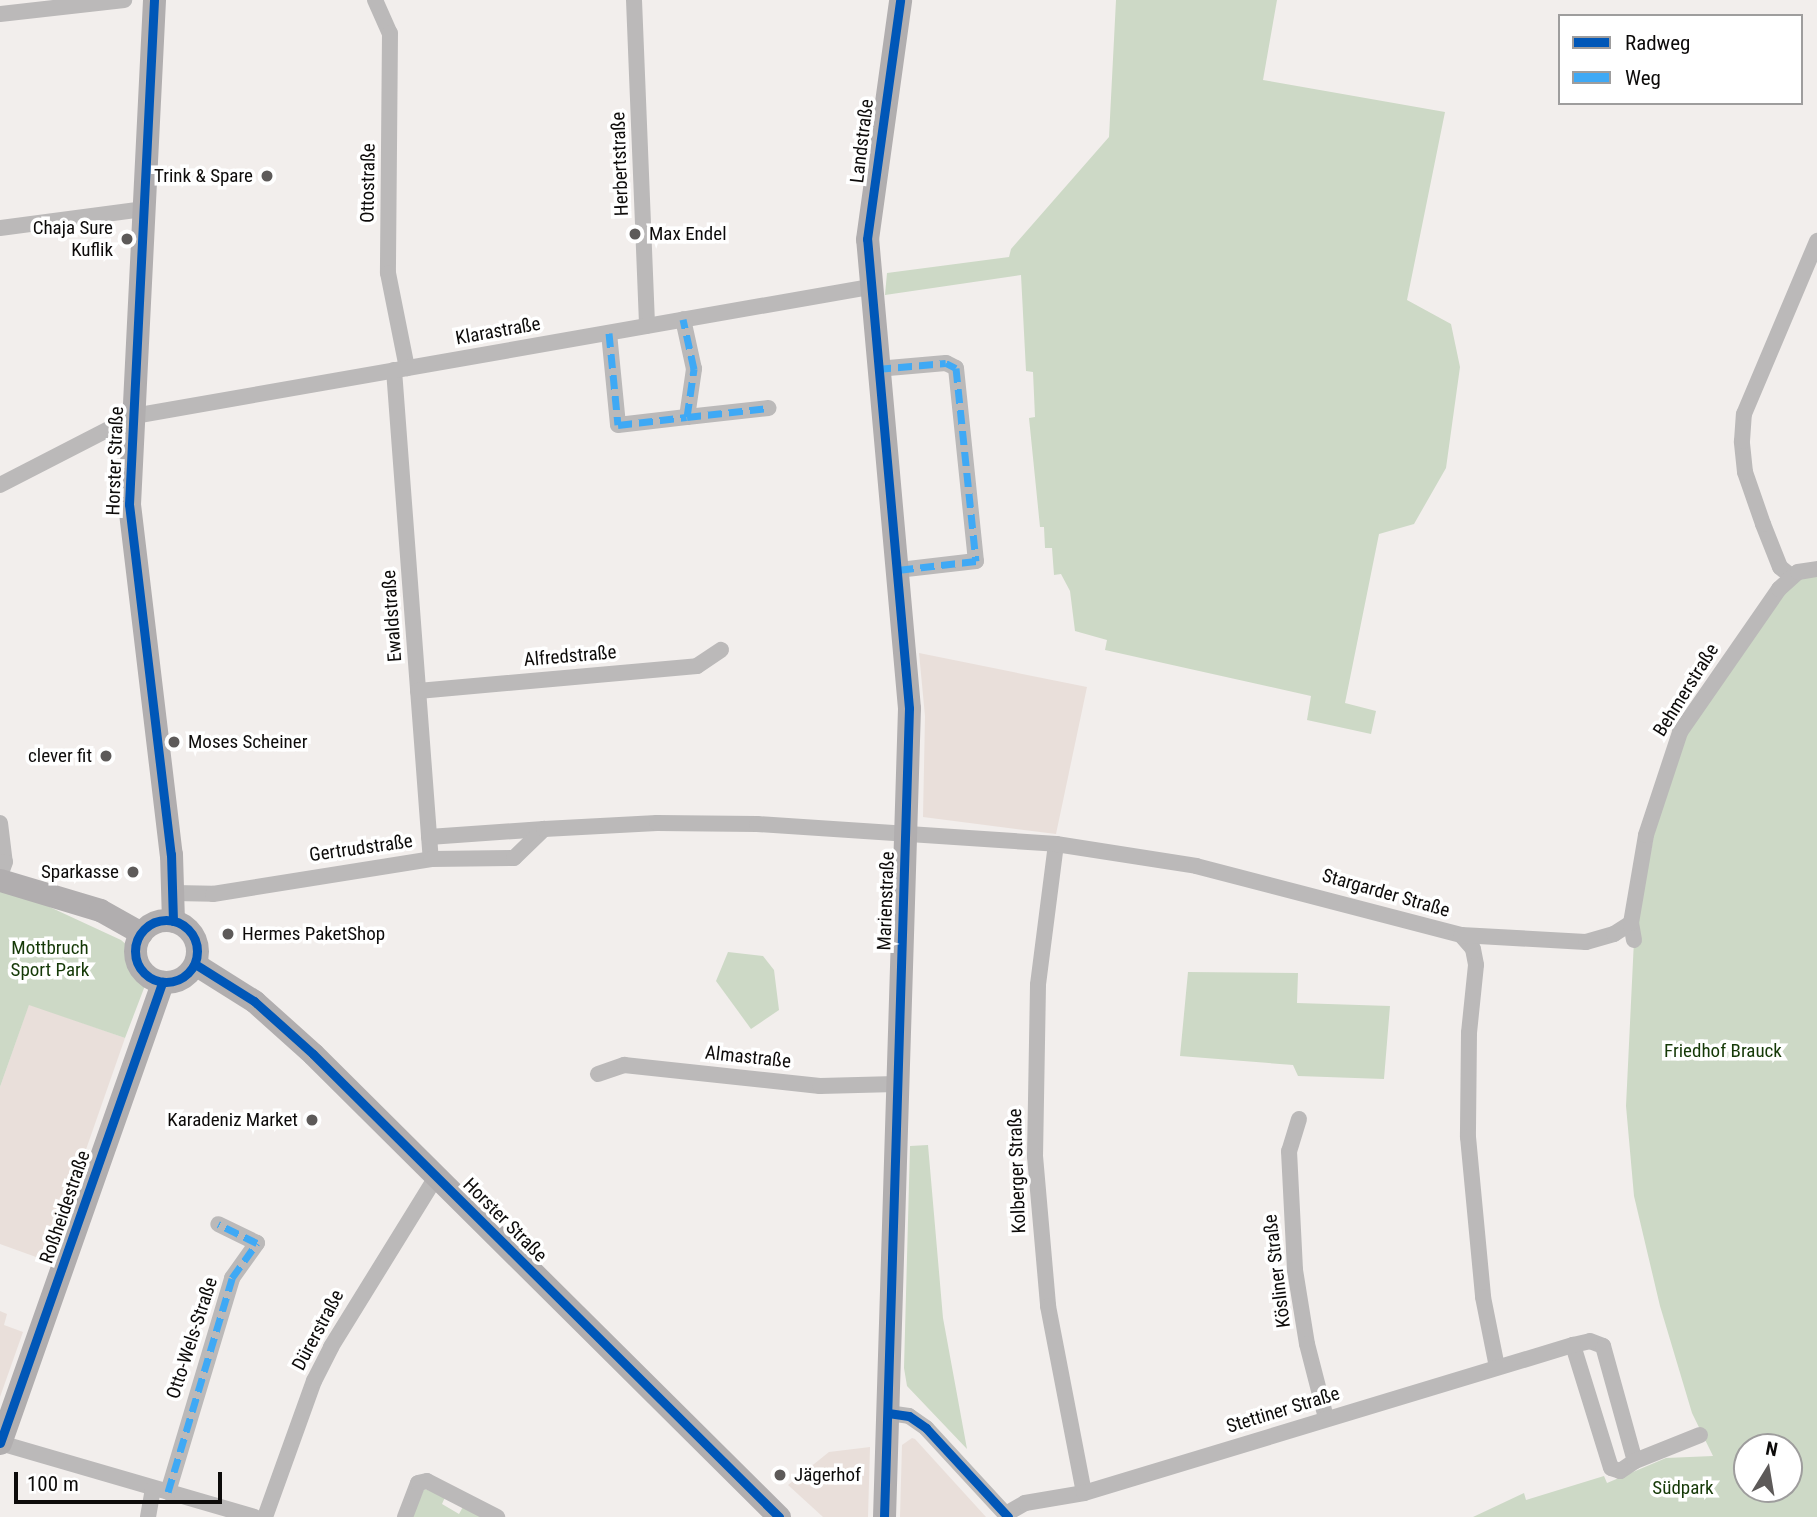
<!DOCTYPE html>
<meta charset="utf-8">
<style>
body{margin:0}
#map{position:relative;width:1817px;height:1517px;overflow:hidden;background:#f2eeec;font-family:"Roboto Condensed",sans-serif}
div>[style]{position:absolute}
.built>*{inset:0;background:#e9dfda}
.green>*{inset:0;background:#cdd9c6}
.street>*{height:16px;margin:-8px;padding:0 8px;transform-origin:8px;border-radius:8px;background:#bbb9b9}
.secondary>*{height:23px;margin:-11.5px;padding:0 11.5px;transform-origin:11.5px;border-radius:11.5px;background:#b1aeaf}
.secondary>.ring{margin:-11.5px;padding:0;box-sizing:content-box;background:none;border:23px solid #b1aeaf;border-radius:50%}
.quiet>*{height:7px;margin-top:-3.5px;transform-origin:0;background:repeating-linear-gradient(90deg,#3fa9f5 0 14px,transparent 0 21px)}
.cycleway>*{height:9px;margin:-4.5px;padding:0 4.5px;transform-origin:4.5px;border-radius:4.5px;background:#0057b8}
.cycleway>.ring{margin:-4.5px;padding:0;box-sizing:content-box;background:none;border:9px solid #0057b8;border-radius:50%}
.dots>*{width:19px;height:19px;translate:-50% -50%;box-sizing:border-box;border:4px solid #fff;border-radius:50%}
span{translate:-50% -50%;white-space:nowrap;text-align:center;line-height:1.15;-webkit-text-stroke:7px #fff;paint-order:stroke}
.street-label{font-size:19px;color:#0d0b0a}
.poi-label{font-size:19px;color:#0d0b0a}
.right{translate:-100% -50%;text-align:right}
.left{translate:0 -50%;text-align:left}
.park-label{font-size:19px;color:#153907}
.legend{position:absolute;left:1558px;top:14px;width:245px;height:91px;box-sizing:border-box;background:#fff;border:2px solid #9e9d9d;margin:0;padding:9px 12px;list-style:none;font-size:21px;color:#0d0b0a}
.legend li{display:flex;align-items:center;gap:14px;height:35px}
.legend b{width:35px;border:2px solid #9e9d9d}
.north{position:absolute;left:1733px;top:1433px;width:70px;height:70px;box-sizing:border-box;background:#fff;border:2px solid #9e9d9d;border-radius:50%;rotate:11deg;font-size:19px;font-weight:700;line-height:28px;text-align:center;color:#0d0b0a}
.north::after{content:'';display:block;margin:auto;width:24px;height:32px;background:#5d5a59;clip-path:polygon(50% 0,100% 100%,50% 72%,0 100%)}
.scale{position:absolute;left:14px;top:1472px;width:208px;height:32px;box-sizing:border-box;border:4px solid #0d0b0a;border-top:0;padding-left:9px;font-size:21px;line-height:24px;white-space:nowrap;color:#0d0b0a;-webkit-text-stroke:5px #fff;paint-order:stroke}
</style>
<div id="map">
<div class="built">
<i style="clip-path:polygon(919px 653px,1087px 687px,1056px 834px,923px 817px,925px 716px)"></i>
<i style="clip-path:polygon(29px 1004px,125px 1038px,47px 1261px,0 1244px,0 1087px)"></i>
<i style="clip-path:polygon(0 1311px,7px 1314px,4px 1325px,23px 1332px,0 1397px)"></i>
<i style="clip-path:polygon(912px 1438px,915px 1439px,986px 1517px,900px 1517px,902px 1445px)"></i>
<i style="clip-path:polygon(870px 1447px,868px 1517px,823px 1517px,788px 1485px,829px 1452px)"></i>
</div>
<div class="green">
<i style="clip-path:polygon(1116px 0,1277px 0,1263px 80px,1445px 112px,1407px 300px,1451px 324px,1460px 367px,1446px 468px,1414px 524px,1379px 534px,1345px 703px,1376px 711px,1371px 734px,1307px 720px,1311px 696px,1105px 650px,1107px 640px,1075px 631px,1070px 591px,1061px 574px,1054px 575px,1052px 548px,1045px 548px,1044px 527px,1040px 527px,1029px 418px,1035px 417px,1033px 372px,1026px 371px,1021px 275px,885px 295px,887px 273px,1009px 257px,1011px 249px,1109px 137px)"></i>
<i style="clip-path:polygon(evenodd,1817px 569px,1817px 1517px,1473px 1517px,1524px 1493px,1526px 1500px,1604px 1476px,1607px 1483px,1666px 1458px,1713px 1456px,1692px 1413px,1660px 1306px,1634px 1196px,1626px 1106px,1634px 940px,1668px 760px,1779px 589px,1817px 569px,1747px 1447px,1789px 1447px,1789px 1489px,1747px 1489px,1747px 1447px)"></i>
<i style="clip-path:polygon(0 884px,121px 940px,129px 947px,132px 966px,146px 983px,125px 1038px,29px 1005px,0 1087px)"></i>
<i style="clip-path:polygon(728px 952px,763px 956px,774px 970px,779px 1010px,751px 1029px,716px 981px)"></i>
<i style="clip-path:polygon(1188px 972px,1298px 973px,1297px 1003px,1390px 1006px,1384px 1079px,1298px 1076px,1293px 1065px,1180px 1056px)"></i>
<i style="clip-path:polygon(928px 1145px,943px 1318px,967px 1449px,907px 1386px,904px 1368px,910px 1146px)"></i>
<i style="clip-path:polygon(424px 1489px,446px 1495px,442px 1504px,459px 1514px,464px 1505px,484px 1517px,412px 1517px)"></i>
</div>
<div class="street">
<i style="left:375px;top:0;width:36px;rotate:66deg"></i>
<i style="left:390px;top:33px;width:240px;rotate:90.5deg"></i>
<i style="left:388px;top:273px;width:97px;rotate:78.7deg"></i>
<i style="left:634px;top:0;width:326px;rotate:87.7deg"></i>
<i style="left:0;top:14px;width:125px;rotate:-6.4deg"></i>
<i style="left:0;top:228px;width:146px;rotate:-7.5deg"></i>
<i style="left:609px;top:333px;width:92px;rotate:84.4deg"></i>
<i style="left:618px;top:425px;width:69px;rotate:-6.6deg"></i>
<i style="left:687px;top:417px;width:49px;rotate:-81.7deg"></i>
<i style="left:694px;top:369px;width:51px;rotate:-102.4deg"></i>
<i style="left:877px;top:369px;width:69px;rotate:-5deg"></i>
<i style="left:946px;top:363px;width:11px;rotate:27deg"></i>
<i style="left:956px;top:368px;width:194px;rotate:84.1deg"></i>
<i style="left:976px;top:561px;width:79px;rotate:173.4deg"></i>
<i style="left:394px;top:370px;width:490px;rotate:85.7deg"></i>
<i style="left:687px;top:417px;width:82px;rotate:-6.3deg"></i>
<i style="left:0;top:485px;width:151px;rotate:-27.2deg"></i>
<i style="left:134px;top:416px;width:746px;rotate:-9.95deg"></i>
<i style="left:1791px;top:576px;width:14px;rotate:-141deg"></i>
<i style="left:1780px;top:567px;width:46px;rotate:-111.6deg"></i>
<i style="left:1763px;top:524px;width:55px;rotate:-109.1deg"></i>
<i style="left:1745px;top:472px;width:31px;rotate:-96deg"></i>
<i style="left:1742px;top:441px;width:27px;rotate:-86deg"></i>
<i style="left:1744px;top:414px;width:188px;rotate:-67.1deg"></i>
<i style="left:418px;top:691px;width:280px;rotate:-5.1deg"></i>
<i style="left:697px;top:666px;width:29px;rotate:-34deg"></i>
<i style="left:0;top:823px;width:39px;rotate:83deg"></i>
<i style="left:5px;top:862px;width:15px;rotate:110deg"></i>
<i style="left:429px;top:837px;width:115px;rotate:-4deg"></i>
<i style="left:1056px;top:844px;width:142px;rotate:97.3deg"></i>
<i style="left:1038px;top:985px;width:171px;rotate:91deg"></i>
<i style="left:1035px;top:1156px;width:151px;rotate:85deg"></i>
<i style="left:1048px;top:1306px;width:190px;rotate:79.1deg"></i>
<i style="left:174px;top:893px;width:39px;rotate:1deg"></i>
<i style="left:213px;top:894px;width:221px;rotate:-9.1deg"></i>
<i style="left:431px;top:859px;width:83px;rotate:-0.7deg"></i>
<i style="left:514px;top:858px;width:42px;rotate:-44deg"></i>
<i style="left:544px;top:829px;width:113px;rotate:-3deg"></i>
<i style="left:657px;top:823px;width:100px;rotate:0.6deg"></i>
<i style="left:757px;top:824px;width:300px;rotate:3.8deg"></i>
<i style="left:1056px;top:844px;width:142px;rotate:8.9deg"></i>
<i style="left:1196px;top:866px;width:274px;rotate:14.6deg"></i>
<i style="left:1461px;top:935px;width:18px;rotate:49deg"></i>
<i style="left:1473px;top:949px;width:16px;rotate:79deg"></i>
<i style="left:1476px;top:965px;width:68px;rotate:95.9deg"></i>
<i style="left:1469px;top:1033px;width:104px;rotate:90.6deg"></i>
<i style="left:1468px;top:1137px;width:161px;rotate:84.6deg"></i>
<i style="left:1483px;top:1297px;width:71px;rotate:78.7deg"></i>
<i style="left:1461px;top:935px;width:125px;rotate:3.2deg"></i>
<i style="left:1586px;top:942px;width:29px;rotate:-16deg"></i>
<i style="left:1614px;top:934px;width:20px;rotate:-33deg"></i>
<i style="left:1634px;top:940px;width:17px;rotate:-100deg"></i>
<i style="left:1631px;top:923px;width:89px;rotate:-80.3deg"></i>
<i style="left:1646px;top:835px;width:108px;rotate:-71.7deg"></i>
<i style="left:1680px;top:732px;width:174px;rotate:-55.3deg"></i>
<i style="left:1779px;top:589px;width:25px;rotate:-42deg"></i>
<i style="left:1798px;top:572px;width:19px;rotate:-9deg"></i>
<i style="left:598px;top:1074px;width:28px;rotate:-19deg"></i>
<i style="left:624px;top:1065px;width:197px;rotate:6.1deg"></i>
<i style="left:820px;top:1086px;width:76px;rotate:-1.5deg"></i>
<i style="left:1299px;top:1119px;width:34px;rotate:107deg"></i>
<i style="left:1289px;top:1151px;width:119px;rotate:87.1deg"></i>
<i style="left:1295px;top:1270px;width:75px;rotate:80.8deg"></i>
<i style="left:1307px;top:1344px;width:76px;rotate:75.6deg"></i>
<i style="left:1590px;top:1341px;width:14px;rotate:21deg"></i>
<i style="left:1603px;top:1346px;width:119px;rotate:74.5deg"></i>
<i style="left:1635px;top:1461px;width:18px;rotate:146deg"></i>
<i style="left:1620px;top:1471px;width:9px;rotate:-162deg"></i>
<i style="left:1611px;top:1468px;width:129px;rotate:-107.2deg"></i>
<i style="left:1573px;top:1345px;width:17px;rotate:-13deg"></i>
<i style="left:888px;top:1413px;width:21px;rotate:8deg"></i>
<i style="left:909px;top:1416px;width:21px;rotate:35deg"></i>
<i style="left:926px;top:1428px;width:121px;rotate:47.3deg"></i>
<i style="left:0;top:1443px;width:265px;rotate:16.2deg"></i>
<i style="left:1635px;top:1461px;width:70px;rotate:-21.8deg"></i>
<i style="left:168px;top:1492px;width:223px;rotate:-73.3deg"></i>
<i style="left:232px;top:1278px;width:43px;rotate:-54.5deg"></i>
<i style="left:257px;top:1243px;width:43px;rotate:-154deg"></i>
<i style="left:1006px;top:1514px;width:22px;rotate:-30deg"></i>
<i style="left:1025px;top:1503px;width:60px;rotate:-9.6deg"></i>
<i style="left:1084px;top:1493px;width:511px;rotate:-16.84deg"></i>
<i style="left:148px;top:1517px;width:29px;rotate:-80deg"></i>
<i style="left:265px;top:1517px;width:145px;rotate:-70.2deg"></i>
<i style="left:314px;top:1381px;width:38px;rotate:-63deg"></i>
<i style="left:331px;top:1347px;width:200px;rotate:-58.3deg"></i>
<i style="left:405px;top:1517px;width:36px;rotate:-69deg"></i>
<i style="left:418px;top:1483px;width:9px;rotate:-13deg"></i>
<i style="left:427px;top:1481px;width:79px;rotate:27.2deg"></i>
</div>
<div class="secondary">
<i style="left:154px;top:0;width:505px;rotate:92.84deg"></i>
<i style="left:129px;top:504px;width:353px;rotate:83.2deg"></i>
<i style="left:171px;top:854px;width:67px;rotate:88.3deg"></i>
<i style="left:0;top:880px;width:104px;rotate:16.7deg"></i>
<i style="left:100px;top:910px;width:47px;rotate:29.3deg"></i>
<i class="ring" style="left:135px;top:920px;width:39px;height:39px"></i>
<i style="left:195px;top:964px;width:70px;rotate:32.1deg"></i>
<i style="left:254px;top:1001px;width:79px;rotate:41.9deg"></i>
<i style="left:313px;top:1054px;width:657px;rotate:44.81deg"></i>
<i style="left:0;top:1443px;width:489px;rotate:-70.6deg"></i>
<i style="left:884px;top:1517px;width:809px;rotate:-88.23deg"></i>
<i style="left:909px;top:708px;width:471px;rotate:-95.1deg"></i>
<i style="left:867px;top:239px;width:241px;rotate:-82.1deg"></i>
</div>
<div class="quiet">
<i style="left:609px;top:333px;width:92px;rotate:84.4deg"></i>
<i style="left:618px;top:425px;width:69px;rotate:-6.6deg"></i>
<i style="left:687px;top:417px;width:49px;rotate:-81.7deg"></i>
<i style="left:694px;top:369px;width:51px;rotate:-102.4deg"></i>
<i style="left:877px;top:369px;width:69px;rotate:-5deg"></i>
<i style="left:946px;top:363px;width:11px;rotate:27deg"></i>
<i style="left:956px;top:368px;width:194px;rotate:84.1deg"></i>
<i style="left:976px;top:561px;width:79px;rotate:173.4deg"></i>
<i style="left:687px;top:417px;width:82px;rotate:-6.3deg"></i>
<i style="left:168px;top:1492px;width:223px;rotate:-73.3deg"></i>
<i style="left:232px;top:1278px;width:43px;rotate:-54.5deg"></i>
<i style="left:257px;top:1243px;width:43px;rotate:-154deg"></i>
</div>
<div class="cycleway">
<i style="left:154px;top:0;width:505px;rotate:92.84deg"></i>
<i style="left:129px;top:504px;width:353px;rotate:83.2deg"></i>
<i style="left:171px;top:854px;width:67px;rotate:88.3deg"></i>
<i class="ring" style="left:135px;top:920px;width:53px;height:53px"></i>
<i style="left:195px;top:964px;width:70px;rotate:32.1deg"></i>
<i style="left:254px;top:1001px;width:79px;rotate:41.9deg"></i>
<i style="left:313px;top:1054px;width:657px;rotate:44.81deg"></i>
<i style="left:888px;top:1413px;width:21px;rotate:8deg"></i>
<i style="left:909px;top:1416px;width:21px;rotate:35deg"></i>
<i style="left:926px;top:1428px;width:121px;rotate:47.3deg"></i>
<i style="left:0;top:1443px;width:489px;rotate:-70.6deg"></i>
<i style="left:884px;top:1517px;width:809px;rotate:-88.23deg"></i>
<i style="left:909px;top:708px;width:471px;rotate:-95.1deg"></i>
<i style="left:867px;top:239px;width:241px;rotate:-82.1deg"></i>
</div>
<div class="dots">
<i style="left:267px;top:176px;background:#5d5a59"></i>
<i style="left:635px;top:234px;background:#5d5a59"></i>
<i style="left:127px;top:239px;background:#5d5a59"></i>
<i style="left:174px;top:742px;background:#5d5a59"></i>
<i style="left:106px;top:756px;background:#5d5a59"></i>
<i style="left:133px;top:872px;background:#5d5a59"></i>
<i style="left:228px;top:934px;background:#5d5a59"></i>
<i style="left:312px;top:1120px;background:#5d5a59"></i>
<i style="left:780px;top:1475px;background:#5d5a59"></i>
</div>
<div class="street-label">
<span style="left:862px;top:141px;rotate:-83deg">Landstraße</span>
<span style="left:620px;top:164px;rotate:-92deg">Herbertstraße</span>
<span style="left:368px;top:183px;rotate:-89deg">Ottostraße</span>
<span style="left:498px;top:331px;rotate:-10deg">Klarastraße</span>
<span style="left:115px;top:461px;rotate:-88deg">Horster Straße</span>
<span style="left:392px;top:616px;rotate:-94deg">Ewaldstraße</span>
<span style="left:570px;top:656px;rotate:-5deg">Alfredstraße</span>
<span style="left:1686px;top:690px;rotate:-58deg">Behmerstraße</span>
<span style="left:361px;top:848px;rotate:-8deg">Gertrudstraße</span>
<span style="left:1386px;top:893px;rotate:16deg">Stargarder Straße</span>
<span style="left:886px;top:901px;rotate:-88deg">Marienstraße</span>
<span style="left:748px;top:1057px;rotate:6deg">Almastraße</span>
<span style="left:1017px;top:1171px;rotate:-92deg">Kolberger Straße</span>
<span style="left:65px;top:1207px;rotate:-71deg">Roßheidestraße</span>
<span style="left:505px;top:1220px;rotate:45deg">Horster Straße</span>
<span style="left:1277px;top:1271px;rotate:-97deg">Kösliner Straße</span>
<span style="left:318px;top:1330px;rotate:-62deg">Dürerstraße</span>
<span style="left:192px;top:1338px;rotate:-72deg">Otto-Wels-Straße</span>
<span style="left:1283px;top:1410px;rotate:-17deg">Stettiner Straße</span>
</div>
<div class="poi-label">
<span class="right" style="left:253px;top:176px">Trink &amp; Spare</span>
<span class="right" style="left:113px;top:239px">Chaja Sure<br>Kuflik</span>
<span class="left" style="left:649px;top:234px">Max Endel</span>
<span class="left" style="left:188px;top:742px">Moses Scheiner</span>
<span class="right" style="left:92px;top:756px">clever fit</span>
<span class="right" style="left:119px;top:872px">Sparkasse</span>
<span class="left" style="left:242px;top:934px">Hermes PaketShop</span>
<span class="right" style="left:298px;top:1120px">Karadeniz Market</span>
<span class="left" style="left:794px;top:1475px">Jägerhof</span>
</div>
<div class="park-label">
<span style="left:50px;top:959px">Mottbruch<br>Sport Park</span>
<span style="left:1723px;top:1051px">Friedhof Brauck</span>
<span style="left:1683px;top:1488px">Südpark</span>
</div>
<ul class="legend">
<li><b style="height:9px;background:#0057b8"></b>Radweg</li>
<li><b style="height:9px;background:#3fa9f5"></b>Weg</li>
</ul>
<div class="north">N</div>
<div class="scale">100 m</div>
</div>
